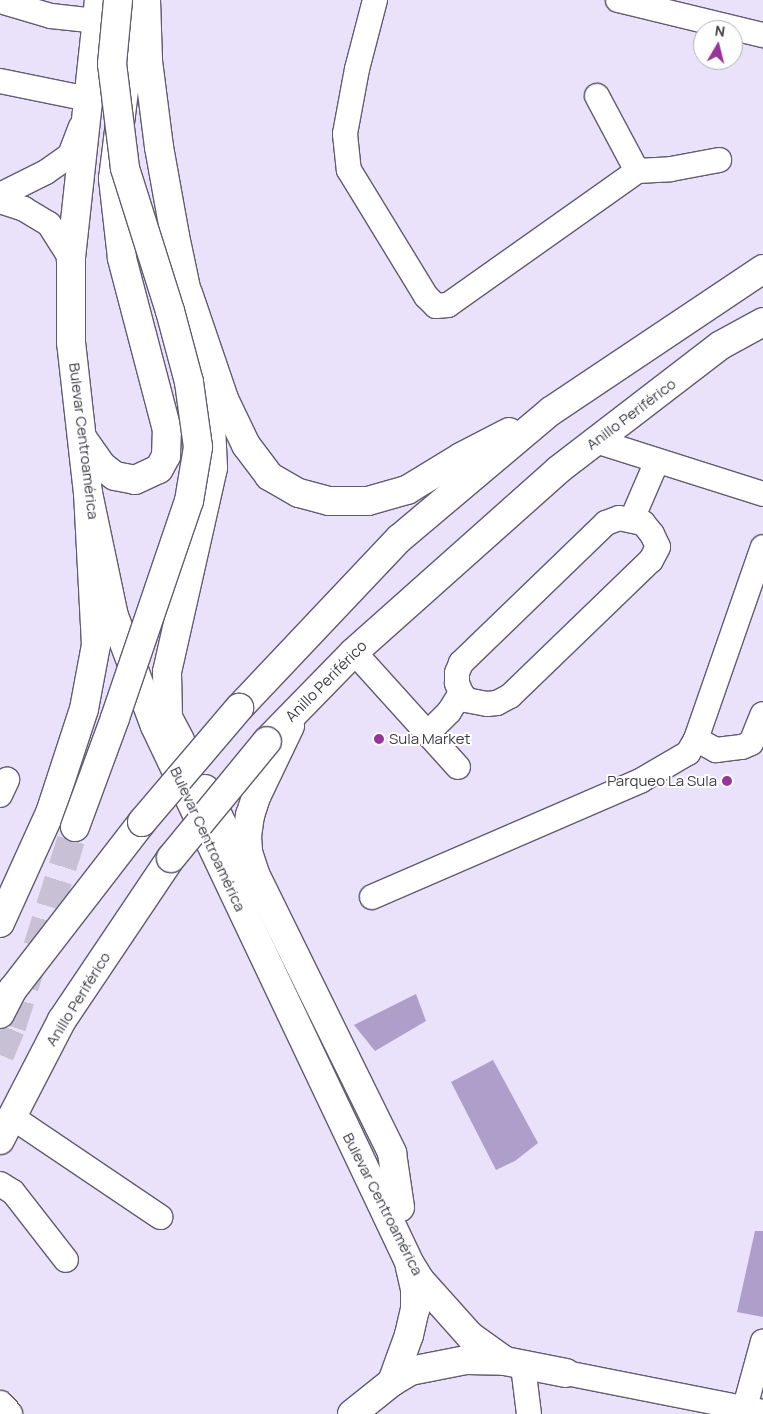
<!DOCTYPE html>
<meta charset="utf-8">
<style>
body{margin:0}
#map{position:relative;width:763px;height:1414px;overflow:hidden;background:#eae2fb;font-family:Manrope,sans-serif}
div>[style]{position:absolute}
.building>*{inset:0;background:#ad9fca}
.highway-tunnel>*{height:28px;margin-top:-14px;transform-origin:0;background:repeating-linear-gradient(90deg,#c8c1d6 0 28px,transparent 0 42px)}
.roads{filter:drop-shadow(1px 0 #615b70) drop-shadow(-1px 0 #615b70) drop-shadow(0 1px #615b70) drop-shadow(0 -1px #615b70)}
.minor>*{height:24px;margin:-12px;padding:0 12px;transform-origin:12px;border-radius:12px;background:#fff}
.major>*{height:28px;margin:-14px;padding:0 14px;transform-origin:14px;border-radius:14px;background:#fff}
.highway>*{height:28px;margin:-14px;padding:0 14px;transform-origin:14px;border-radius:14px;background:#fff}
.bridges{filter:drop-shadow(1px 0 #615b70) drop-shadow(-1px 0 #615b70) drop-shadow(0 1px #615b70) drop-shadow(0 -1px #615b70)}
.highway-bridge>*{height:28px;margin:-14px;padding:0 14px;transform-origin:14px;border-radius:14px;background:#fff}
.dots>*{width:14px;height:14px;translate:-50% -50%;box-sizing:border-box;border:2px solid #fff;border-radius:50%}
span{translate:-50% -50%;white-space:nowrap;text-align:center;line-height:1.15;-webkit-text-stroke:4px #fff;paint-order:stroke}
.street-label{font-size:15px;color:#3e3b44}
.poi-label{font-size:15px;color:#3e3b44}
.left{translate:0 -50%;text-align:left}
.right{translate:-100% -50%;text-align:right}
.north{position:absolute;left:693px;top:20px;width:50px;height:50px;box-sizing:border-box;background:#fff;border:1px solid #b2b1b4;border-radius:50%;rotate:8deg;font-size:14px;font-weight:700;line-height:20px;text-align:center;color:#3e3b44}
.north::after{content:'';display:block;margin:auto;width:18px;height:22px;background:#983499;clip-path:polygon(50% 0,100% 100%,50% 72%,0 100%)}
</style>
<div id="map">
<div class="building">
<i style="clip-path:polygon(416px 994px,426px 1021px,375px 1051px,354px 1025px)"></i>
<i style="clip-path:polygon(493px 1060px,538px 1143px,515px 1161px,496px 1170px,451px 1082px)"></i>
<i style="clip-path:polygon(755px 1231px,763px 1231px,763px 1317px,737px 1312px)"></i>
</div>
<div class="highway-tunnel">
<i style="left:0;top:1055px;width:30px;rotate:-67deg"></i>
<i style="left:12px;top:1027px;width:210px;rotate:-72.5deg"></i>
</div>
<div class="roads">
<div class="minor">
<i style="left:375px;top:0;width:71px;rotate:104.6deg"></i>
<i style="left:357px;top:69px;width:66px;rotate:100.5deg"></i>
<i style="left:345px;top:134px;width:36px;rotate:84deg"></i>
<i style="left:349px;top:170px;width:148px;rotate:58.6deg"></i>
<i style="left:426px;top:296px;width:14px;rotate:45deg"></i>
<i style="left:436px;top:306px;width:12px;rotate:-5deg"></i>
<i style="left:448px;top:305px;width:232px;rotate:-35.3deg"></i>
<i style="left:637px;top:171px;width:34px;rotate:-3deg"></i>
<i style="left:671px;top:169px;width:49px;rotate:-10.6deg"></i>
<i style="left:618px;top:0;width:149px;rotate:13.6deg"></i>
<i style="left:0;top:1px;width:53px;rotate:16.4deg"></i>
<i style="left:51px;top:16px;width:45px;rotate:6.3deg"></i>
<i style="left:0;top:81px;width:90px;rotate:11.6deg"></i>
<i style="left:597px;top:96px;width:85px;rotate:61.9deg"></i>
<i style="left:0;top:195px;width:51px;rotate:-26.6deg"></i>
<i style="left:46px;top:172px;width:29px;rotate:-35deg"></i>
<i style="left:70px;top:155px;width:30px;rotate:-69deg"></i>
<i style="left:0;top:201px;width:25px;rotate:18deg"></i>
<i style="left:24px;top:209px;width:29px;rotate:31deg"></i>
<i style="left:49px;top:224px;width:41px;rotate:57.8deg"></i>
<i style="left:596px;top:441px;width:175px;rotate:17.6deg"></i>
<i style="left:619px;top:518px;width:25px;rotate:12deg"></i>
<i style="left:643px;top:523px;width:14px;rotate:51deg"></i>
<i style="left:652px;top:534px;width:14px;rotate:65deg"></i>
<i style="left:658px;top:547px;width:15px;rotate:118deg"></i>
<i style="left:651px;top:560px;width:196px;rotate:136deg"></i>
<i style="left:510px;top:696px;width:15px;rotate:152deg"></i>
<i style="left:497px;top:703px;width:10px;rotate:174deg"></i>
<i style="left:487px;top:704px;width:20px;rotate:-169deg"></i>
<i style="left:467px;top:700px;width:9px;rotate:-131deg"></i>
<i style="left:461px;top:693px;width:11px;rotate:-112deg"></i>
<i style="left:457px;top:683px;width:10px;rotate:-90deg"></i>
<i style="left:457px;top:673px;width:11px;rotate:-68deg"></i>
<i style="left:461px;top:663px;width:202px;rotate:-44deg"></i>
<i style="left:606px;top:523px;width:14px;rotate:-21deg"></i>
<i style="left:632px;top:519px;width:63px;rotate:-66.7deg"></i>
<i style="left:354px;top:652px;width:155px;rotate:47.9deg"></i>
<i style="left:427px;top:734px;width:31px;rotate:-45deg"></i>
<i style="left:449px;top:712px;width:22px;rotate:-58deg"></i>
<i style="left:696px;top:739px;width:23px;rotate:29deg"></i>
<i style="left:716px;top:750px;width:26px;rotate:-7deg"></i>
<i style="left:742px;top:747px;width:10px;rotate:-24deg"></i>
<i style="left:751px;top:743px;width:31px;rotate:-68deg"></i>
<i style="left:0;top:795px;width:17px;rotate:-65deg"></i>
<i style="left:372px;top:897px;width:292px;rotate:-23.4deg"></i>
<i style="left:640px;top:781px;width:56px;rotate:-30.3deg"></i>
<i style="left:688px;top:753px;width:16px;rotate:-60deg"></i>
<i style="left:696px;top:739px;width:203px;rotate:-70.8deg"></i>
<i style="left:12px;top:1117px;width:179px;rotate:34deg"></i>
<i style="left:0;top:1184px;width:15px;rotate:32deg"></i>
<i style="left:13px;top:1192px;width:86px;rotate:52.1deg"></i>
<i style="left:523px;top:1366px;width:48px;rotate:82.9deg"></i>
<i style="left:566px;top:1373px;width:201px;rotate:11.2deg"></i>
<i style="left:745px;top:1407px;width:68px;rotate:-74.7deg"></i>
</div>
<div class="major">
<i style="left:99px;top:0;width:261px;rotate:96.2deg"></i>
<i style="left:71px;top:259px;width:83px;rotate:90deg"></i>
<i style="left:71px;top:342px;width:152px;rotate:83.6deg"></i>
<i style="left:88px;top:493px;width:126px;rotate:78.1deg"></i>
<i style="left:114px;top:616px;width:117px;rotate:69.6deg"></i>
<i style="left:155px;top:726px;width:595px;rotate:64.64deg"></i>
<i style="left:410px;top:1264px;width:19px;rotate:58deg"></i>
<i style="left:420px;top:1280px;width:75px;rotate:48.2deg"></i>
<i style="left:470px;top:1336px;width:43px;rotate:35.5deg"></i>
<i style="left:505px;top:1361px;width:62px;rotate:11.1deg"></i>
<i style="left:146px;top:0;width:61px;rotate:88.1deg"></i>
<i style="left:148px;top:61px;width:87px;rotate:82.7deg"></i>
<i style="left:159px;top:147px;width:90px;rotate:79.8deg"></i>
<i style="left:175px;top:236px;width:83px;rotate:78.1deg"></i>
<i style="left:83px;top:439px;width:33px;rotate:55deg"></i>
<i style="left:102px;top:466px;width:16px;rotate:38deg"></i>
<i style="left:115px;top:476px;width:20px;rotate:11deg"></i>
<i style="left:135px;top:480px;width:26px;rotate:-25deg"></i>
<i style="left:159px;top:469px;width:15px;rotate:-62deg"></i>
<i style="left:166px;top:456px;width:26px;rotate:-88deg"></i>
<i style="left:167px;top:430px;width:178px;rotate:-104.7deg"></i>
<i style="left:122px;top:258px;width:80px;rotate:-96.5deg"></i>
<i style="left:113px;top:179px;width:169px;rotate:-82.9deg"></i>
<i style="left:180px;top:740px;width:26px;rotate:-118deg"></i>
<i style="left:168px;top:717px;width:45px;rotate:-91.3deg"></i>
<i style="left:167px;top:672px;width:209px;rotate:-77.3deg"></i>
<i style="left:213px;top:468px;width:64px;rotate:-92.7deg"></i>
<i style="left:210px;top:404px;width:48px;rotate:-102deg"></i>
<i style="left:205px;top:789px;width:102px;rotate:63.9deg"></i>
<i style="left:392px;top:1382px;width:50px;rotate:-70.1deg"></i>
<i style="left:409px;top:1335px;width:26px;rotate:-77deg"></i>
<i style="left:415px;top:1310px;width:21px;rotate:-90deg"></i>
<i style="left:415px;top:1289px;width:23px;rotate:-103deg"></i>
<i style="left:0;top:1405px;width:12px;rotate:48deg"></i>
<i style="left:352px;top:1414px;width:51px;rotate:-38.7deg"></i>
<i style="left:392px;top:1382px;width:21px;rotate:-31deg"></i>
<i style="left:410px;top:1371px;width:57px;rotate:-11.1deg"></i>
<i style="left:466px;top:1360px;width:39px;rotate:1deg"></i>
</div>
<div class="highway">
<i style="left:188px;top:293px;width:112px;rotate:71.2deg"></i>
<i style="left:224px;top:399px;width:51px;rotate:64.4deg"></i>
<i style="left:246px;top:445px;width:39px;rotate:53deg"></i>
<i style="left:269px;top:476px;width:34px;rotate:30deg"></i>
<i style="left:299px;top:493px;width:31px;rotate:15deg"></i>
<i style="left:329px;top:501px;width:39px"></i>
<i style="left:368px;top:501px;width:41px;rotate:-15.8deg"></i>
<i style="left:407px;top:490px;width:63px;rotate:-31.4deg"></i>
<i style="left:461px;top:457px;width:54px;rotate:-27.5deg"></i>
<i style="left:239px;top:708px;width:234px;rotate:-46.6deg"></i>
<i style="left:400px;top:538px;width:197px;rotate:-40.1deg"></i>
<i style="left:551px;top:411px;width:255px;rotate:-33.8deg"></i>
<i style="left:290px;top:726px;width:79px;rotate:115.6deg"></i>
<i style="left:256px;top:797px;width:19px;rotate:108deg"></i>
<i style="left:250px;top:815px;width:21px;rotate:98deg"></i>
<i style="left:247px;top:836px;width:16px;rotate:86deg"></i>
<i style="left:248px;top:852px;width:23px;rotate:72deg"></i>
<i style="left:255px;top:874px;width:311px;rotate:63.8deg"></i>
<i style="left:392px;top:1153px;width:55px;rotate:81.6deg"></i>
<i style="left:267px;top:741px;width:124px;rotate:-45.7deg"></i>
<i style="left:354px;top:652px;width:273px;rotate:-41.7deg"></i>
<i style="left:558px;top:470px;width:205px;rotate:-37.5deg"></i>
<i style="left:721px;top:345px;width:48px;rotate:-28.7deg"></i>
<i style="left:0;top:923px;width:121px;rotate:-65.6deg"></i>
<i style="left:50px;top:813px;width:109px;rotate:-71.9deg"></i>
<i style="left:84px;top:709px;width:65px;rotate:-79.4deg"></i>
<i style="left:96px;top:645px;width:152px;rotate:-93deg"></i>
<i style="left:0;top:1014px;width:28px;rotate:-63deg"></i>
<i style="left:13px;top:989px;width:211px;rotate:-52.3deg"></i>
<i style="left:0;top:1140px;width:135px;rotate:-62.7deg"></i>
<i style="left:62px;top:1020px;width:195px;rotate:-56.1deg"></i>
</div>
</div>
<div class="bridges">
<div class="highway-bridge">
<i style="left:142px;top:822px;width:150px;rotate:-49.6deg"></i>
<i style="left:75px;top:827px;width:116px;rotate:-69.8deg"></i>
<i style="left:115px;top:718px;width:229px;rotate:-71.2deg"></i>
<i style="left:189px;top:501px;width:55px;rotate:-80.5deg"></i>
<i style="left:198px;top:447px;width:66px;rotate:-97.9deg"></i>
<i style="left:189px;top:382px;width:73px;rotate:-105deg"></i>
<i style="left:170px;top:311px;width:150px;rotate:-107.5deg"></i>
<i style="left:125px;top:168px;width:105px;rotate:-97.1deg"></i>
<i style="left:112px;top:64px;width:64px;rotate:-84.6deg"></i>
<i style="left:171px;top:858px;width:151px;rotate:-50.6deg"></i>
</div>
</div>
<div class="dots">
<i style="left:379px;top:739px;background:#983499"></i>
<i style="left:727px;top:781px;background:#983499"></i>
</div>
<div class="street-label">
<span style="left:631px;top:414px;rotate:-37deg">Anillo Periférico</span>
<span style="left:84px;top:441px;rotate:83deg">Bulevar Centroamérica</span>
<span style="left:326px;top:681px;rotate:-45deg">Anillo Periférico</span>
<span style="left:208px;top:839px;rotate:65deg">Bulevar Centroamérica</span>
<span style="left:78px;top:999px;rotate:-58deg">Anillo Periférico</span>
<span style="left:383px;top:1204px;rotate:63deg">Bulevar Centroamérica</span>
</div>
<div class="poi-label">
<span class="left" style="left:389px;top:739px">Sula Market</span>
<span class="right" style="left:717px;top:781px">Parqueo La Sula</span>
</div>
<div class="north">N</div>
</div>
